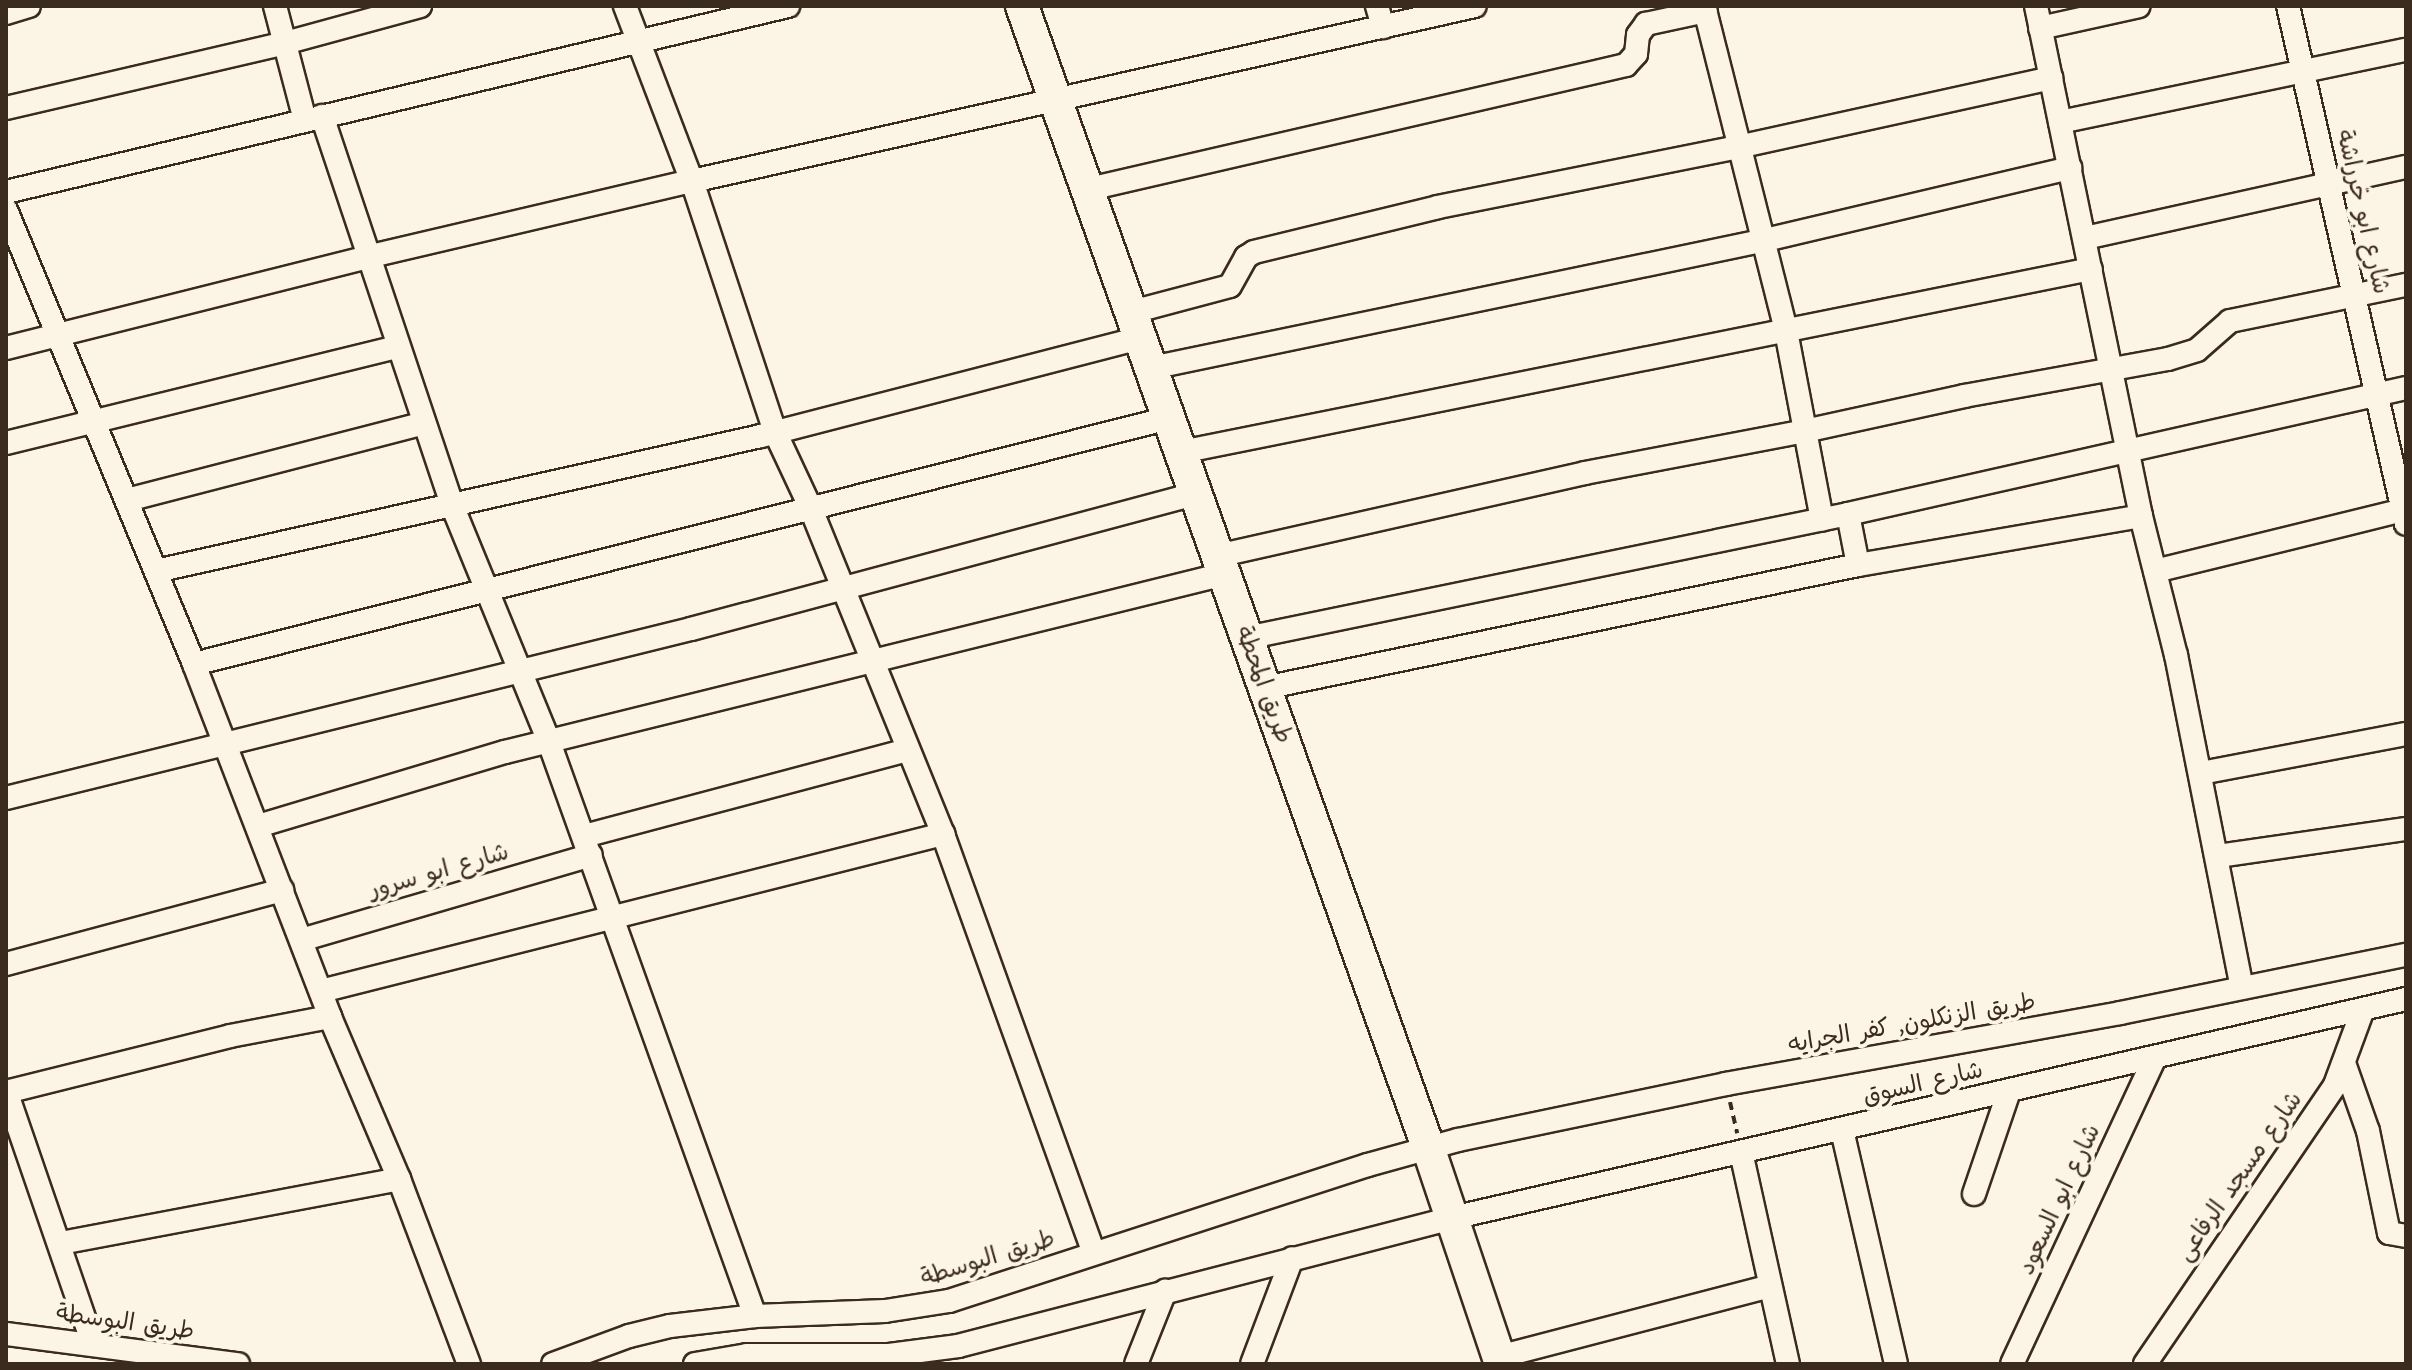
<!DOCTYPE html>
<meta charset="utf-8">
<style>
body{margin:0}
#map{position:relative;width:2412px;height:1370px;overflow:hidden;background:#fcf5e5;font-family:Kalam,"Playpen Sans Arabic",sans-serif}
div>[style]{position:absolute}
.path>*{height:4px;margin-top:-2px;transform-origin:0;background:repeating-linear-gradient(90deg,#3b2a1e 0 8px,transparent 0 14px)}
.roads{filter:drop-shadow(2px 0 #3b2a1e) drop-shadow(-2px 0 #3b2a1e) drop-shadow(0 2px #3b2a1e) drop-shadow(0 -2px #3b2a1e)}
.street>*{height:22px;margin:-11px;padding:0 11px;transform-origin:11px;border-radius:11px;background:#fcf5e5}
.secondary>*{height:32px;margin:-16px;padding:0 16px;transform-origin:16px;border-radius:16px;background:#fcf5e5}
span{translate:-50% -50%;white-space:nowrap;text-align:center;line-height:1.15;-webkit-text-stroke:8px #fcf5e5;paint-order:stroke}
.street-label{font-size:24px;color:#3b2a1e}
.frame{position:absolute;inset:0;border:8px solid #3b2a1e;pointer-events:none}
</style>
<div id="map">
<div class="path">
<i style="left:1730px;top:1102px;width:32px;rotate:77deg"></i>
</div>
<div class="roads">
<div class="street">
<i style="left:275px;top:6px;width:118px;rotate:75.3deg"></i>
<i style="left:625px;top:6px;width:187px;rotate:69.1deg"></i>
<i style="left:692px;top:181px;width:264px;rotate:71.7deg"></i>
<i style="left:775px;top:432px;width:85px;rotate:64.9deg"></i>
<i style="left:811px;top:509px;width:351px;rotate:67.9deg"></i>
<i style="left:943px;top:834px;width:445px;rotate:70.2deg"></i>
<i style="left:1377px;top:6px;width:22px;rotate:74deg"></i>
<i style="left:1704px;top:6px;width:335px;rotate:75.8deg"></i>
<i style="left:1786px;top:331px;width:192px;rotate:79.2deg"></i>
<i style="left:2036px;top:6px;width:521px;rotate:78.37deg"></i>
<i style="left:2141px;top:516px;width:143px;rotate:75.9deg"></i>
<i style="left:2176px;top:655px;width:339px;rotate:78.8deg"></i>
<i style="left:2288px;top:6px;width:531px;rotate:77.17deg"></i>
<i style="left:6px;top:13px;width:24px;rotate:-17deg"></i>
<i style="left:2040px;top:28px;width:101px;rotate:-12.5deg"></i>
<i style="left:6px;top:108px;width:286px;rotate:-13.1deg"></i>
<i style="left:285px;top:43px;width:140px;rotate:-15.3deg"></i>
<i style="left:322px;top:116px;width:410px;rotate:71.5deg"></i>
<i style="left:452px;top:505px;width:256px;rotate:67.7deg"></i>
<i style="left:549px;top:742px;width:610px;rotate:70.26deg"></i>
<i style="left:2060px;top:122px;width:353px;rotate:-11.8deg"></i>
<i style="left:1089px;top:189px;width:551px;rotate:-13deg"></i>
<i style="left:1626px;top:65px;width:15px;rotate:-48deg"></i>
<i style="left:1636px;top:54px;width:19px;rotate:-84deg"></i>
<i style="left:1638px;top:35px;width:14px;rotate:-54deg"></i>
<i style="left:1646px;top:24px;width:61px;rotate:-12.2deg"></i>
<i style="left:6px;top:192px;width:804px;rotate:-13.38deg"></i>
<i style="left:6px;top:210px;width:491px;rotate:67.5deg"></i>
<i style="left:194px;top:664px;width:378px;rotate:68.9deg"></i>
<i style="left:330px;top:1017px;width:176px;rotate:66.9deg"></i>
<i style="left:399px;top:1179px;width:198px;rotate:69.3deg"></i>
<i style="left:2085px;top:238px;width:329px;rotate:-12.5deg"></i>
<i style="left:1132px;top:312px;width:101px;rotate:-14.9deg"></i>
<i style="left:1230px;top:286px;width:33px;rotate:-61deg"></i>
<i style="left:1246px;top:257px;width:9px;rotate:-32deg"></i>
<i style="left:1254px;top:252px;width:189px;rotate:-13.7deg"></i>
<i style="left:1438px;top:207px;width:306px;rotate:-11.3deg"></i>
<i style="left:1738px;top:147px;width:321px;rotate:-12.4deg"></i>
<i style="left:6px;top:348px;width:372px;rotate:-14.1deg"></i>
<i style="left:367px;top:257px;width:334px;rotate:-13.2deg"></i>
<i style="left:692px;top:181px;width:802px;rotate:-12.6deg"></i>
<i style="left:1151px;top:368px;width:623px;rotate:-11.76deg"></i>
<i style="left:1761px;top:241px;width:318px;rotate:-13.3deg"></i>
<i style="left:6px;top:443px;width:404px;rotate:-13.8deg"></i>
<i style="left:1181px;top:452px;width:928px;rotate:-11.37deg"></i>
<i style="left:127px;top:500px;width:307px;rotate:-14.5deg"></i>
<i style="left:1848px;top:514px;width:52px;rotate:78.9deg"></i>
<i style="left:1217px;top:556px;width:377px;rotate:-12.7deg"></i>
<i style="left:1585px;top:473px;width:224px;rotate:-10.8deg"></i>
<i style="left:1805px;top:431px;width:163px;rotate:-12.4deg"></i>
<i style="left:1964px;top:396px;width:207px;rotate:-10.3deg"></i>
<i style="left:2168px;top:359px;width:30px;rotate:-17deg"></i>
<i style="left:2197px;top:350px;width:44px;rotate:-41.3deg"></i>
<i style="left:2230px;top:321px;width:180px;rotate:-11.6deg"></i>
<i style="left:156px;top:571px;width:620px;rotate:-12.58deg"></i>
<i style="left:761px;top:436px;width:392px;rotate:-14.5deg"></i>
<i style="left:2155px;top:571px;width:255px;rotate:-13.8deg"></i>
<i style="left:1246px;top:638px;width:615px;rotate:-11.64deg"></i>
<i style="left:1848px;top:514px;width:572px;rotate:-12.72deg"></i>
<i style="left:194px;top:664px;width:1006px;rotate:-14.16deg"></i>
<i style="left:1264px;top:688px;width:607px;rotate:-11.7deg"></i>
<i style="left:1858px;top:565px;width:287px;rotate:-9.8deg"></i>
<i style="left:2201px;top:773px;width:209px;rotate:-10.8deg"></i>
<i style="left:6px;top:798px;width:706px;rotate:-13.86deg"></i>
<i style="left:691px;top:629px;width:522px;rotate:-15deg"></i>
<i style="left:258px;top:826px;width:258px;rotate:-16.7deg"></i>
<i style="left:505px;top:752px;width:741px;rotate:-13.9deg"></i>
<i style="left:584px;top:836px;width:334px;rotate:-14.9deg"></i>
<i style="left:2218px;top:856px;width:190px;rotate:-8.2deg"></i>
<i style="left:301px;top:940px;width:302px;rotate:-16.3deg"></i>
<i style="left:6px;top:964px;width:286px;rotate:-15deg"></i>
<i style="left:321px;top:991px;width:642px;rotate:-14.17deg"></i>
<i style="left:2344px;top:1063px;width:72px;rotate:70.6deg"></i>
<i style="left:2368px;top:1131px;width:104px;rotate:78.4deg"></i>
<i style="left:2389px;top:1233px;width:17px;rotate:10deg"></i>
<i style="left:6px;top:1091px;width:268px;rotate:71deg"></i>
<i style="left:6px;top:1092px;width:231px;rotate:-14deg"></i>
<i style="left:230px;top:1036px;width:102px;rotate:-10.8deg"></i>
<i style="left:1842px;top:1130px;width:240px;rotate:77deg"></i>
<i style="left:1741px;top:1152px;width:217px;rotate:77.5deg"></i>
<i style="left:1974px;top:1194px;width:109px;rotate:-71.2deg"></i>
<i style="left:61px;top:1243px;width:344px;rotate:-10.7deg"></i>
<i style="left:6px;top:1334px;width:234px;rotate:7.4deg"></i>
<i style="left:1498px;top:1357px;width:281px;rotate:-14.6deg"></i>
<i style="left:553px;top:1364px;width:81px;rotate:-20.2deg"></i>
<i style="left:629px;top:1336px;width:42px;rotate:-13.7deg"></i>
<i style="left:670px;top:1326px;width:86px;rotate:-6.7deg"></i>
<i style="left:755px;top:1316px;width:130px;rotate:-2.2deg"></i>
<i style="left:885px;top:1311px;width:65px;rotate:-8.9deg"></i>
<i style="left:949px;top:1301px;width:441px;rotate:-18deg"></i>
<i style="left:1368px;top:1165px;width:93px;rotate:-15.5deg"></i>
<i style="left:1458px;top:1140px;width:274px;rotate:-11.8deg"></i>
<i style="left:1726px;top:1084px;width:400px;rotate:-10.2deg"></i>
<i style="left:2120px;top:1013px;width:292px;rotate:-11.5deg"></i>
<i style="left:695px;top:1364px;width:53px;rotate:-9.8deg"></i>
<i style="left:747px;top:1355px;width:142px"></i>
<i style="left:889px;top:1355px;width:70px;rotate:-7.4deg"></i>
<i style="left:958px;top:1346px;width:510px;rotate:-14.53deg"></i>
<i style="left:1452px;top:1218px;width:979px;rotate:-12.93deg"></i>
<i style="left:1136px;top:1364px;width:79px;rotate:-68.3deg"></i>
<i style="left:1252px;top:1364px;width:113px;rotate:-69.3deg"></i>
<i style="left:2012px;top:1364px;width:338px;rotate:-65deg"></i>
<i style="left:2145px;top:1364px;width:338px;rotate:-55.7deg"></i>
<i style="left:2335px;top:1085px;width:78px;rotate:-69.7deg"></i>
</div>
<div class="secondary">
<i style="left:1022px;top:6px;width:1211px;rotate:70.41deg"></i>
<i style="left:1428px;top:1147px;width:229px;rotate:71.4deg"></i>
</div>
</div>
<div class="street-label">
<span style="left:2362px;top:212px;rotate:77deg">شارع ابو خرراشة</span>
<span style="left:1263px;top:685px;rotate:70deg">طريق المحطة</span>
<span style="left:439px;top:872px;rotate:-16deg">شارع ابو سرور</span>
<span style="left:1912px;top:1024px;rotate:-10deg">طريق الزنكلون, كفر الجرايه</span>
<span style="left:1923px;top:1084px;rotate:-13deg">شارع السوق</span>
<span style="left:2240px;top:1177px;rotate:-55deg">شارع مسجد الرفاعى</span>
<span style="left:2060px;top:1200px;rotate:-65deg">شارع ابو السعود</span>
<span style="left:988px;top:1259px;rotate:-17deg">طريق البوسطة</span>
<span style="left:125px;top:1323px;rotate:8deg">طريق البوسطة</span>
</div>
<div class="frame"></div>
</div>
